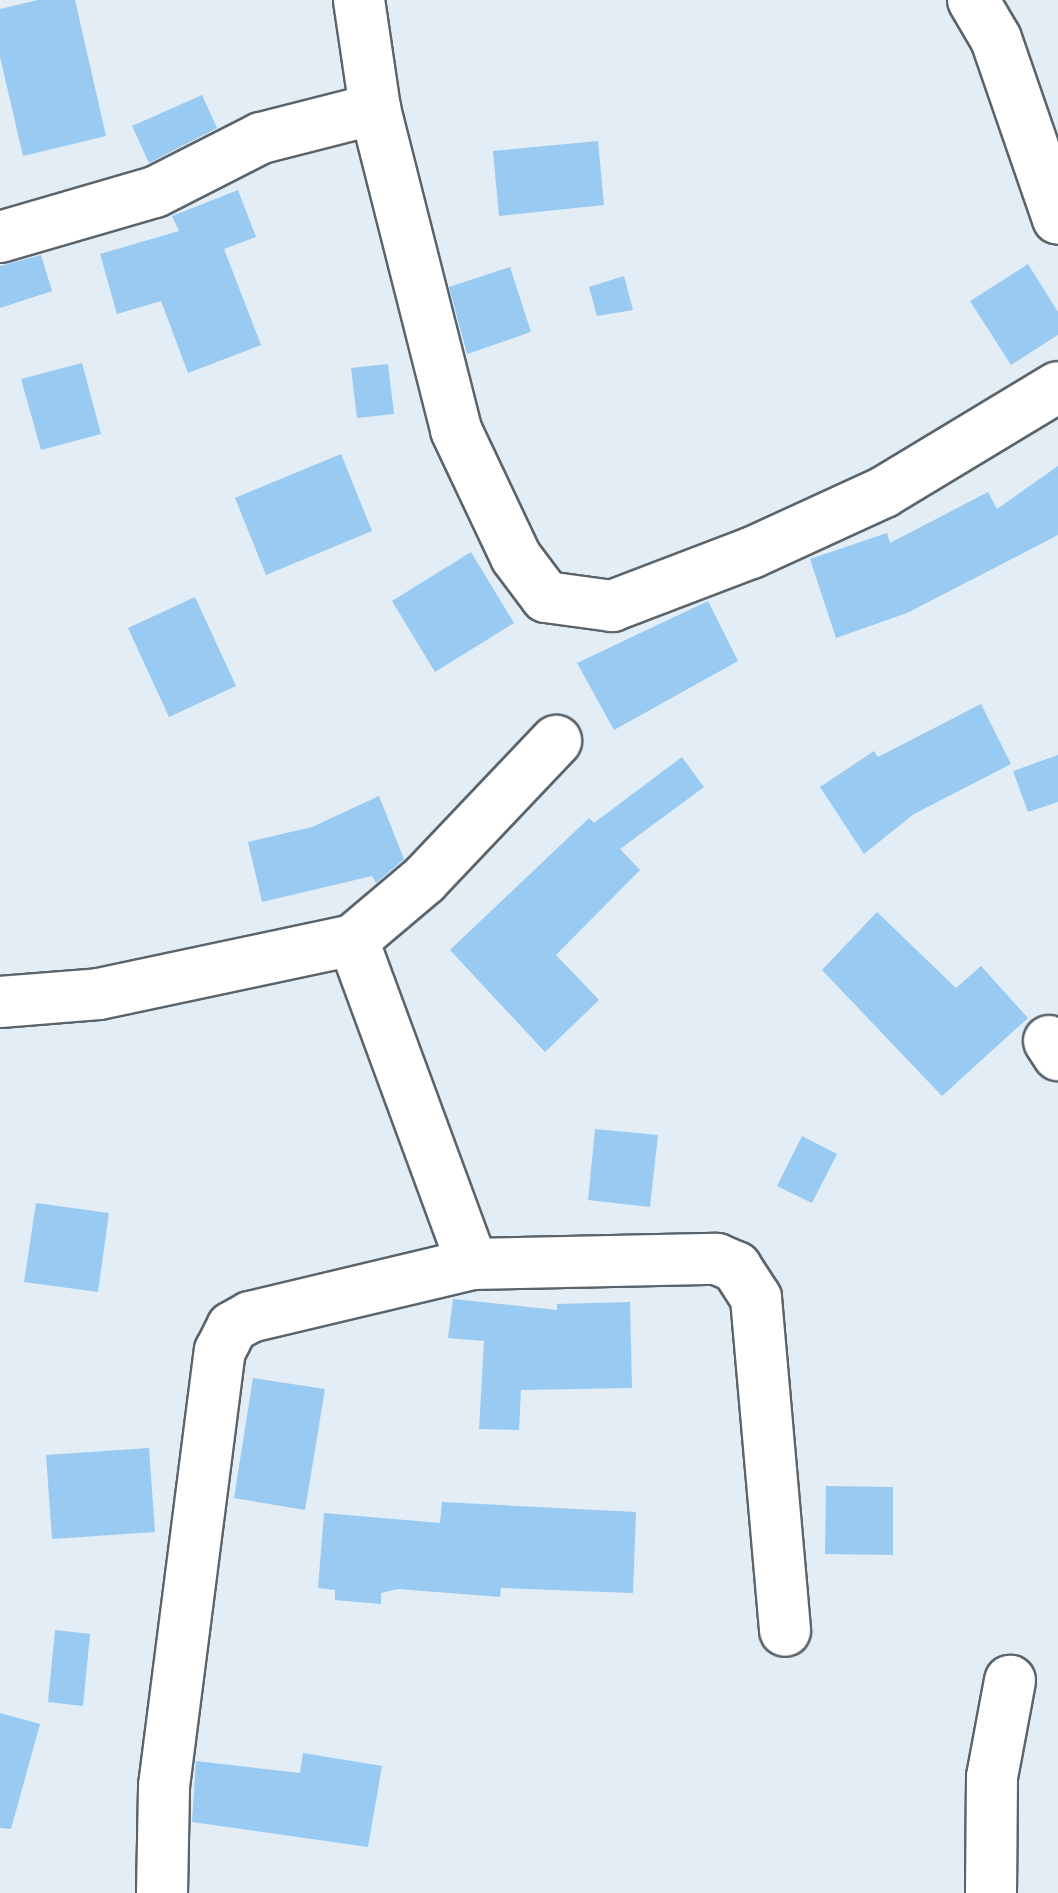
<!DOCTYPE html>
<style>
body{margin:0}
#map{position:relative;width:1058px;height:1893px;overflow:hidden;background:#e3edf6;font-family:Figtree,sans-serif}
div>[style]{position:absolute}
.building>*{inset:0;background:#98caf2}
.roads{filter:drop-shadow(2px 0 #5b646b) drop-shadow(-2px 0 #5b646b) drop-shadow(0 2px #5b646b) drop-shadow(0 -2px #5b646b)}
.minor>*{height:50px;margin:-25px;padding:0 25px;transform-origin:25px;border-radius:25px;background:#fff}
span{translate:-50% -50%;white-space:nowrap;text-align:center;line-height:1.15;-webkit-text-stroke:8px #e3edf6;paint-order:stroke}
</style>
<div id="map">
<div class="building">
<i style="clip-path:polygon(38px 0,75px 0,106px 136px,23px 156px,0 57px,0 9px)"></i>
<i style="clip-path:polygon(202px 95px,217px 128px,149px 163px,132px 126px)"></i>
<i style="clip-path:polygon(598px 141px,604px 205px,499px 216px,493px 151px)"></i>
<i style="clip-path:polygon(238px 190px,256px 237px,224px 249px,261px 345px,188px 373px,161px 301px,117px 314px,100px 254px,179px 231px,172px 216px)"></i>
<i style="clip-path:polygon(41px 255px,52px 291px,0 308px,0 266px)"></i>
<i style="clip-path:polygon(1028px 264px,1058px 312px,1058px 335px,1011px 365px,970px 301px)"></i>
<i style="clip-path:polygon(510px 267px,531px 332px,467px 354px,449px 287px)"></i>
<i style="clip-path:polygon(624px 276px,633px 310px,597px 316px,589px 287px)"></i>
<i style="clip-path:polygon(82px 363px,101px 434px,41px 450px,21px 379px)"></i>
<i style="clip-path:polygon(388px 364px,394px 414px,357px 418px,351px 368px)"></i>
<i style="clip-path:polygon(341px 454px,372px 531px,266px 575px,235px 498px)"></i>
<i style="clip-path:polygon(1058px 466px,1058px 535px,907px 613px,836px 638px,810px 559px,887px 533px,890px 543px,988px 492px,997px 509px)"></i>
<i style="clip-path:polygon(471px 552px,514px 623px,435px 672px,392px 601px)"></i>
<i style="clip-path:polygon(195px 597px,236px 686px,169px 717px,128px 628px)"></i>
<i style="clip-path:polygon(708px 601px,738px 661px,614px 730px,577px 663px)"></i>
<i style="clip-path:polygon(981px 704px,1011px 764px,914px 814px,864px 854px,820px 787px,874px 751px,878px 757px)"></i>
<i style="clip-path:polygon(1058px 755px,1058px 802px,1028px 812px,1013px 771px)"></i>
<i style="clip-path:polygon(682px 757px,704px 787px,620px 849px,640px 870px,556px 955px,599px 1000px,545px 1052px,450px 950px,589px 818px,594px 823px)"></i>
<i style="clip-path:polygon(379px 796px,404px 859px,376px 883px,372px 876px,262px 902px,248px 842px,312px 827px)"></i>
<i style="clip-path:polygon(877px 912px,956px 988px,981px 966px,1028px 1018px,942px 1096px,822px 970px)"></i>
<i style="clip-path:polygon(595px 1129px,658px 1135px,650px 1207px,588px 1200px)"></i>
<i style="clip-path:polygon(802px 1136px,837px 1154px,812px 1203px,777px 1186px)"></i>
<i style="clip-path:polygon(36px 1203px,109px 1213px,98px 1292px,24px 1282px)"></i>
<i style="clip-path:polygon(453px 1299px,557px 1310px,557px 1304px,630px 1302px,632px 1388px,521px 1390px,519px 1430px,479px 1429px,484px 1341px,448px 1338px)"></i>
<i style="clip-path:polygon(253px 1378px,325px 1389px,305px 1510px,234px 1498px)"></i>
<i style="clip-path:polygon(149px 1448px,155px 1532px,52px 1539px,46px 1455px)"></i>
<i style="clip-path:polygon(826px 1486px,893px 1487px,893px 1555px,825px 1554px)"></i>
<i style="clip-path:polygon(442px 1502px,636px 1512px,633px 1593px,501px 1588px,500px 1597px,398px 1589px,381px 1593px,381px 1604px,335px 1600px,335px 1590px,318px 1588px,324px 1513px,440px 1523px)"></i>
<i style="clip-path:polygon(55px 1630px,90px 1634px,83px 1706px,48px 1702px)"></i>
<i style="clip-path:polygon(0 1713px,40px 1724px,11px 1829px,0 1828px)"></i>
<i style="clip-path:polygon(303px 1753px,382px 1766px,368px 1847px,192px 1822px,196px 1761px,300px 1773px)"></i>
</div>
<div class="roads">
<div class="minor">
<i style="left:359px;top:0;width:110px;rotate:81.6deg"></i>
<i style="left:375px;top:109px;width:331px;rotate:75.8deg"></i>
<i style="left:456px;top:430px;width:140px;rotate:64.7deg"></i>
<i style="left:516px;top:557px;width:50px;rotate:53.1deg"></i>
<i style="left:546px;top:597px;width:67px;rotate:7.8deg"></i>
<i style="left:612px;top:606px;width:149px;rotate:-20.9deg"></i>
<i style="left:751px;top:553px;width:146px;rotate:-24.6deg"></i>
<i style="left:884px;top:492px;width:203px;rotate:-31.1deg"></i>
<i style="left:973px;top:0;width:45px;rotate:59.5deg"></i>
<i style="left:996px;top:39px;width:190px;rotate:71deg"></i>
<i style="left:0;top:237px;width:161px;rotate:-16.2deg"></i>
<i style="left:155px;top:192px;width:119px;rotate:-27deg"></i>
<i style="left:261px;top:138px;width:118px;rotate:-14.3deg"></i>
<i style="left:353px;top:940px;width:345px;rotate:69.8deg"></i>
<i style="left:0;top:1002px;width:99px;rotate:-4.6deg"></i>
<i style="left:99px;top:994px;width:260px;rotate:-12deg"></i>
<i style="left:353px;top:940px;width:93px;rotate:-40.2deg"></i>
<i style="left:424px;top:880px;width:192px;rotate:-46.5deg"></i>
<i style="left:1049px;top:1041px;width:17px;rotate:57deg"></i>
<i style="left:162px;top:1893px;width:107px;rotate:-88.9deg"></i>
<i style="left:164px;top:1786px;width:439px;rotate:-82.7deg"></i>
<i style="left:220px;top:1351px;width:27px;rotate:-63deg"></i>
<i style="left:232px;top:1327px;width:21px;rotate:-29deg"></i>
<i style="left:250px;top:1317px;width:228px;rotate:-13.4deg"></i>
<i style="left:472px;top:1264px;width:245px;rotate:-1.2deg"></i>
<i style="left:717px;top:1259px;width:21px;rotate:23deg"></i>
<i style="left:736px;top:1267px;width:37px;rotate:57deg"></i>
<i style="left:756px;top:1298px;width:334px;rotate:85deg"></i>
<i style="left:991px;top:1893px;width:116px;rotate:-89.5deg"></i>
<i style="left:992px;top:1777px;width:98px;rotate:-79.4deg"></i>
</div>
</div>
</div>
